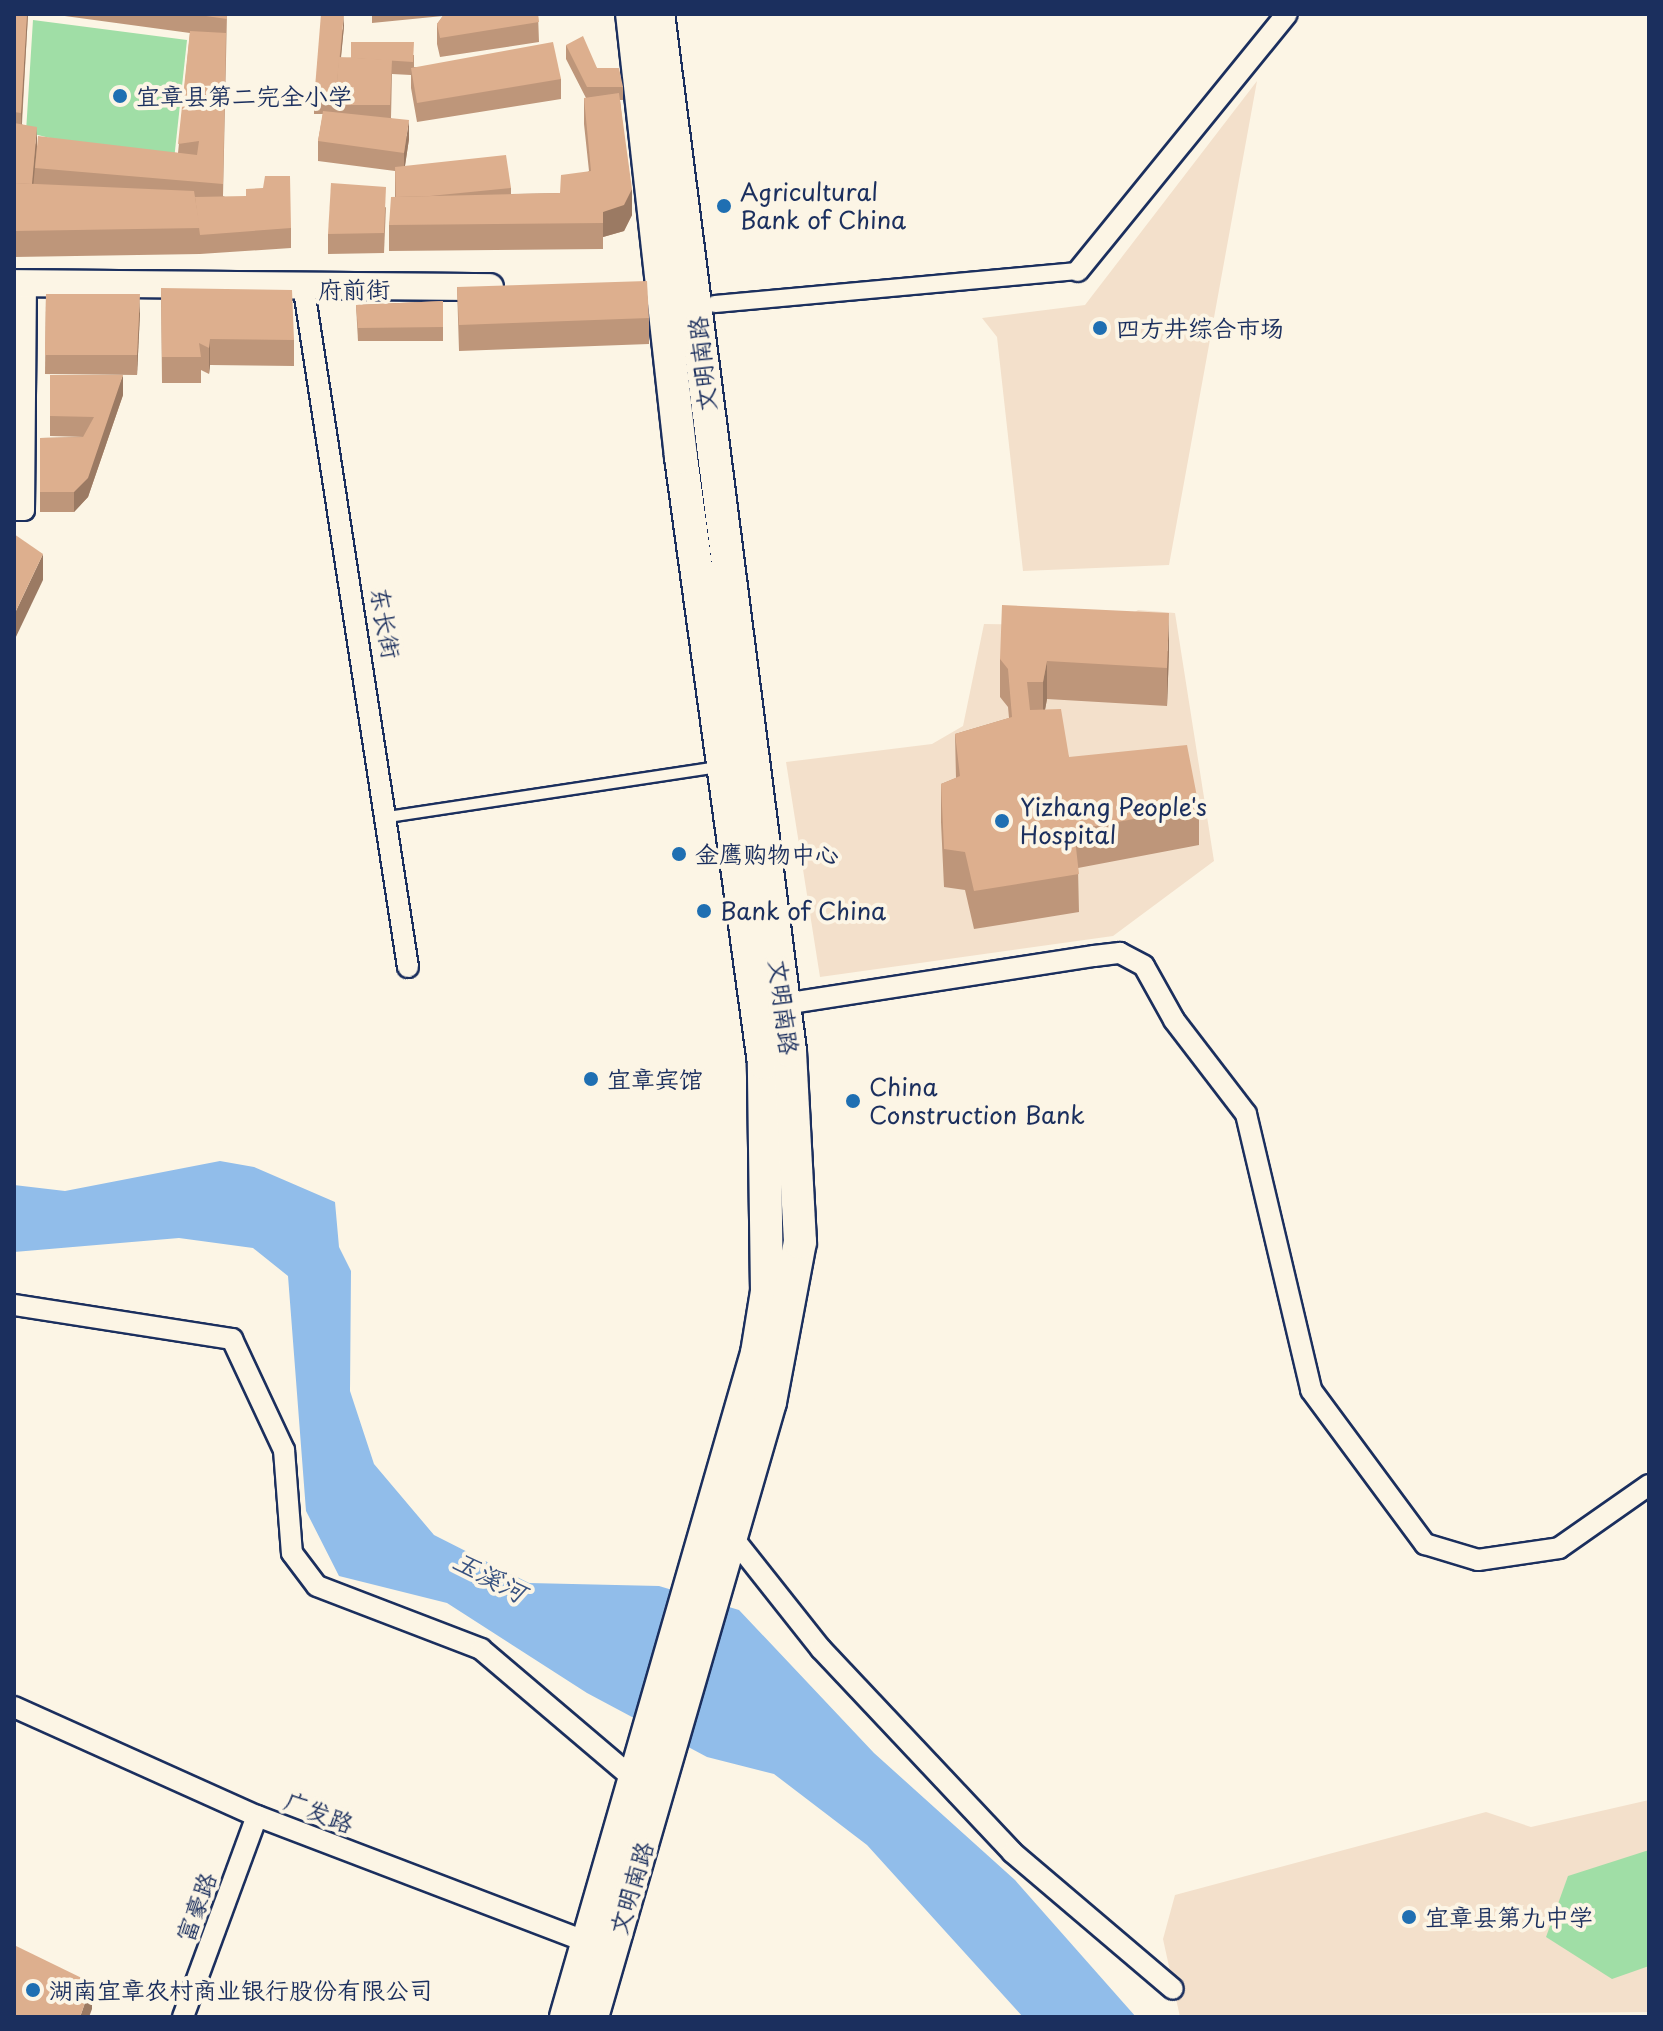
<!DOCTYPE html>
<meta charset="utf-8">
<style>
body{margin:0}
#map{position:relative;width:1663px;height:2031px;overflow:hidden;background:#fcf5e5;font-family:"Playpen Sans","LXGW WenKai TC",sans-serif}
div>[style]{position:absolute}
.built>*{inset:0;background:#f3e0cb}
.green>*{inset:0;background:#a0dea6}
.water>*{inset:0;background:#91bdea}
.roads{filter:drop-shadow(2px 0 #1b2f5e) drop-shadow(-2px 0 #1b2f5e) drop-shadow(0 2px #1b2f5e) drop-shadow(0 -2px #1b2f5e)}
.service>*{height:10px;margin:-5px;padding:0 5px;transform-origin:5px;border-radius:5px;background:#fcf5e5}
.pedestrian>*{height:16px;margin:-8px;padding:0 8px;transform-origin:8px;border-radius:8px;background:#fcf5e5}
.minor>*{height:20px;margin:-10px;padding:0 10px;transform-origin:10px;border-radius:10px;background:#fcf5e5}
.tertiary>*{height:26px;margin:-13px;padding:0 13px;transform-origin:13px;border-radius:13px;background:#fcf5e5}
.primary>*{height:32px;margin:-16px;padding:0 16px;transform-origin:16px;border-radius:16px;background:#fcf5e5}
.wall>*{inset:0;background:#be967a}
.shaded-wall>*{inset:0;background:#9b7a63}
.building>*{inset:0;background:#ddaf8e}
.dots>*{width:22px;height:22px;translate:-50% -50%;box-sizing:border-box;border:4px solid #fcf5e5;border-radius:50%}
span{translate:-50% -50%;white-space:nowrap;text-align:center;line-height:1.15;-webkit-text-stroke:8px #fcf5e5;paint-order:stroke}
.poi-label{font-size:24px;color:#1b2f5e}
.left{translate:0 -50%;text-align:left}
.street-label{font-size:24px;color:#1b2f5e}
.water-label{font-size:26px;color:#385281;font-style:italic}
.frame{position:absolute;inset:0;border:16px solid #1b2f5e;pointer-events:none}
</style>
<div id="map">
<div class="built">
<i style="clip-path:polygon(1257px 81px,1169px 565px,1023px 571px,997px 337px,982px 318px,1085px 305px)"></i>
<i style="clip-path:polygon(1138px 610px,1175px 613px,1214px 861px,1113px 936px,820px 977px,786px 762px,932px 744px,963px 726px,984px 624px,1115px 626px)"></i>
<i style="clip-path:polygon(1649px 1800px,1649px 2012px,1180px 2017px,1163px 1939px,1175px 1895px,1486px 1812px,1531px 1827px)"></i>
</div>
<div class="green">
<i style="clip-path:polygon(33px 20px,187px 40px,173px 169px,26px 132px)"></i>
<i style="clip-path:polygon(1649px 1850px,1649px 1966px,1612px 1979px,1546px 1937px,1568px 1876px)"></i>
</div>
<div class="water">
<i style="clip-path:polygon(220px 1161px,254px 1167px,335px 1202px,339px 1247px,351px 1271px,350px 1391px,374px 1464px,434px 1535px,529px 1583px,659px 1586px,739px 1610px,874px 1753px,1015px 1880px,1136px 2017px,1023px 2017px,867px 1845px,774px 1774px,707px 1757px,587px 1693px,447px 1603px,339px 1576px,306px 1511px,288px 1276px,253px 1248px,179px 1238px,14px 1252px,14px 1185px,65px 1191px)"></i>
</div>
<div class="roads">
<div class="service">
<i style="left:388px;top:817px;width:334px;rotate:-8.6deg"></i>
</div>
<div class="pedestrian">
<i style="left:715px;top:304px;width:364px;rotate:-5.2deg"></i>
</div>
<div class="minor">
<i style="left:1078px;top:271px;width:331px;rotate:-50.9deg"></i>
<i style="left:304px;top:290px;width:685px;rotate:81.27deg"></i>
<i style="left:14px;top:510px;width:10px"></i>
<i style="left:24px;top:510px;width:227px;rotate:-89.5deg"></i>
<i style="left:784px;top:1004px;width:314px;rotate:-8.8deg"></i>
<i style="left:1094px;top:956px;width:26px;rotate:-7deg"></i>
<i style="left:1120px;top:953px;width:27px;rotate:28deg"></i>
<i style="left:1144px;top:966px;width:62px;rotate:60.9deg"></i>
<i style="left:1174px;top:1020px;width:118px;rotate:52.5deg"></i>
<i style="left:1246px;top:1114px;width:284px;rotate:76.7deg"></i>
<i style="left:1311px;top:1390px;width:192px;rotate:53.5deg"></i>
<i style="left:1425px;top:1544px;width:55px;rotate:16.8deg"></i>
<i style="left:1478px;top:1560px;width:82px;rotate:-8.4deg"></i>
<i style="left:1559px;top:1548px;width:110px;rotate:-35deg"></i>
<i style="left:14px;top:1305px;width:221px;rotate:8.9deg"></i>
<i style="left:232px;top:1339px;width:123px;rotate:64.9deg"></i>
<i style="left:284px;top:1450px;width:103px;rotate:85.6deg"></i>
<i style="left:292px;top:1553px;width:41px;rotate:52.9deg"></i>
<i style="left:317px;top:1586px;width:176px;rotate:21deg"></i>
<i style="left:481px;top:1649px;width:211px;rotate:40.4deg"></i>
<i style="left:733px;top:1538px;width:142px;rotate:51.6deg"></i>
<i style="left:821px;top:1649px;width:279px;rotate:46.7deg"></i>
<i style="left:1012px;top:1852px;width:211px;rotate:40.4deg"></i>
<i style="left:14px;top:1707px;width:266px;rotate:24.2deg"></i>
<i style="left:257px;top:1816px;width:364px;rotate:20.9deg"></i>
<i style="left:183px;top:2017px;width:214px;rotate:-69.8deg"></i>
</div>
<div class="tertiary">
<i style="left:14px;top:283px;width:476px;rotate:0.5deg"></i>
</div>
<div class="primary">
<i style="left:566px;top:2017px;width:691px;rotate:-73.95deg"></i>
<i style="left:757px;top:1353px;width:63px;rotate:-80.8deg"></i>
<i style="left:767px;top:1291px;width:228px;rotate:-90.8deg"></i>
<i style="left:764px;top:1063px;width:612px;rotate:-97.8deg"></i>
<i style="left:681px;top:457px;width:446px;rotate:-96.3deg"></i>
<i style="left:592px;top:2017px;width:640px;rotate:-73.86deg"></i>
<i style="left:770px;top:1402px;width:163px;rotate:-79.4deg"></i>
<i style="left:800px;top:1242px;width:191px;rotate:-93deg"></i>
<i style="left:790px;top:1051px;width:1045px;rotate:-97.25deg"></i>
</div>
</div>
<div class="wall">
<i style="clip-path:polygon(14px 14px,28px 14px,22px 124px,37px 146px,178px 153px,190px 33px,50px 14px,227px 14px,223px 196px,291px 228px,291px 248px,200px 254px,14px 257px)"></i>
<i style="clip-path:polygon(372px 14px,538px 14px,539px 42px,440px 57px,437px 44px,437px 24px,443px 16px,372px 23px)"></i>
<i style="clip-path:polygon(344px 26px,341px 58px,414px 55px,414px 67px,561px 79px,561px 99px,417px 122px,411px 88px,411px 75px,392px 74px,391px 118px,409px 139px,405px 166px,511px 188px,511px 194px,560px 193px,589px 171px,584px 124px,584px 98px,586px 98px,566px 59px,566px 45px,597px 68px,623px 87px,623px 100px,620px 100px,632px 215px,624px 231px,603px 237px,603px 249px,389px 251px,389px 225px,395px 197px,395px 171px,318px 161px,318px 141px,323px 114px,314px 114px,314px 100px)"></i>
<i style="clip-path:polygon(386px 207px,384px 253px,328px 254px,328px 234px)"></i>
<i style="clip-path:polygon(457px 287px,649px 318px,649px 344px,459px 351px)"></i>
<i style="clip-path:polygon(161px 288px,294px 340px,294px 366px,210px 365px,209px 374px,201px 370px,201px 383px,162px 383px)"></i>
<i style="clip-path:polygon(46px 294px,140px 313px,137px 375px,45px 374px)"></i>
<i style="clip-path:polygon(443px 301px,443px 341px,358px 341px,356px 305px)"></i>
<i style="clip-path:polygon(50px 375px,123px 395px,88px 497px,74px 512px,40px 512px,40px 438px,84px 437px,50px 436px)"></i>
<i style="clip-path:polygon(1169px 651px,1167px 706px,1047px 699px,1045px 710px,1069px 757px,1199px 807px,1199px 845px,1078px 868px,1079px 912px,974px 929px,965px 890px,944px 887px,941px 822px,941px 784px,956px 778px,955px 734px,1009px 718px,1008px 707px,1000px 697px,1000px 659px)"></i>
</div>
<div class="shaded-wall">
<i style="clip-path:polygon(27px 14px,28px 14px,21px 132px,21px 113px)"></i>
<i style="clip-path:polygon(344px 14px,344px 26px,336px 105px)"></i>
<i style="clip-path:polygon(409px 120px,409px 139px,404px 172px,404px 153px)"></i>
<i style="clip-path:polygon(37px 127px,37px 146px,31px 209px,31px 189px)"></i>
<i style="clip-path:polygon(632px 189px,632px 215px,624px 231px,603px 237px,603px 212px)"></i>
<i style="clip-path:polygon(140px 294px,140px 313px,137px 375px,137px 355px)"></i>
<i style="clip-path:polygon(210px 339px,210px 365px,209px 374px,209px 348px)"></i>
<i style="clip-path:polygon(123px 375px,123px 395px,88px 497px,74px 512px,74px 492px)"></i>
<i style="clip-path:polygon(43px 554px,43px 580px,14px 641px,14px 615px)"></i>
<i style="clip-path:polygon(1169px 613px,1169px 651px,1167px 706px,1167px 668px)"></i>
<i style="clip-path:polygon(1047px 661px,1047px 699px,1043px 720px,1043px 682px)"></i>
<i style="clip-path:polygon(92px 1983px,92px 2009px,89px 2017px,80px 2017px)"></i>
</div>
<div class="building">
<i style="clip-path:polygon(14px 14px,27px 14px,21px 113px,14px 112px)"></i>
<i style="clip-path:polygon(192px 14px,227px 14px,227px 19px)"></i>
<i style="clip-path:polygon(321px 14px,344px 14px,335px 102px,314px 100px)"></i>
<i style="clip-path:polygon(444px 14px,538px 14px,539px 22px,440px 38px,437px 24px)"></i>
<i style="clip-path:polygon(190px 31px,226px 33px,223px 184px,35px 168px,38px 136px,197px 155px,199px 141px,178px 144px)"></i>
<i style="clip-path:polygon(583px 36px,597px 68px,619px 68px,623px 87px,587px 87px,566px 45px)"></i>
<i style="clip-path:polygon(351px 42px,414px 42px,413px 62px,351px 58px)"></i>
<i style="clip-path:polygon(553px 42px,561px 79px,417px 103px,411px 68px)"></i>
<i style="clip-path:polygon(339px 57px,392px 60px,390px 105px,335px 105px)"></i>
<i style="clip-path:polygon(619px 93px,632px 189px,624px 205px,603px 212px,603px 223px,389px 225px,391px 197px,560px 193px,561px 175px,591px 171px,584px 98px)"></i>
<i style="clip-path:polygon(323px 111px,409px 120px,404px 153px,318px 141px)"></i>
<i style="clip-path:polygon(14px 123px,37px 127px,32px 184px,14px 183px)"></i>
<i style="clip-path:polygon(506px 155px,511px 188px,430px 196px,396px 197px,395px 167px)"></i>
<i style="clip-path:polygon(265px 176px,290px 176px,291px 228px,200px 235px,195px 197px,246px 196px,246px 189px,263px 188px)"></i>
<i style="clip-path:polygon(14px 183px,194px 191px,200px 228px,14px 231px)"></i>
<i style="clip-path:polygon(331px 183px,386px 187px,384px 233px,328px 234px)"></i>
<i style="clip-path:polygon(647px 281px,649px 318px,459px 325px,457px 287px)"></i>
<i style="clip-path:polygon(161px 288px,292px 290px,294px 340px,210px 339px,209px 348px,199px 343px,201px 357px,162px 357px)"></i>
<i style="clip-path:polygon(46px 294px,140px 294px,137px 355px,45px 355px)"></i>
<i style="clip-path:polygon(443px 301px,443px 327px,358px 328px,356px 305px)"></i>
<i style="clip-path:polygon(50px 375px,123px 375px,88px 478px,74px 492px,40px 492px,40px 438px,83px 437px,94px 417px,50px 416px)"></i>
<i style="clip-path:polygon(14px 534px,43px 554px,14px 615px)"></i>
<i style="clip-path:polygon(1002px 605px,1169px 613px,1167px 668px,1047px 661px,1043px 682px,1027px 682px,1030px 710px,1061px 709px,1069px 757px,1187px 745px,1199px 807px,1074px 830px,1079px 874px,974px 891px,965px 852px,944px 849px,941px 784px,960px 776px,955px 734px,1012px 717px,1008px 669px,1000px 659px)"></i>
<i style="clip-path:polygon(14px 1945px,92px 1983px,80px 2017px,14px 2017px)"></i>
</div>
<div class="dots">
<i style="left:120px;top:96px;background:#1f6fb2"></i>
<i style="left:724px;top:206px;background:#1f6fb2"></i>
<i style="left:1100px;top:328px;background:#1f6fb2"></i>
<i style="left:1002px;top:821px;background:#1f6fb2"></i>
<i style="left:679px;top:854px;background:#1f6fb2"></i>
<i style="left:704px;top:911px;background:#1f6fb2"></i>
<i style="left:591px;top:1079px;background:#1f6fb2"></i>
<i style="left:853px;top:1101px;background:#1f6fb2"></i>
<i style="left:1409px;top:1917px;background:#1f6fb2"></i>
<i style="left:33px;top:1990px;background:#1f6fb2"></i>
</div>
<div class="poi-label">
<span class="left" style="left:136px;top:96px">宜章县第二完全小学</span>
<span class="left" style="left:740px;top:206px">Agricultural<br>Bank of China</span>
<span class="left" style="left:1116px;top:328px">四方井综合市场</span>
<span class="left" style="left:1020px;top:821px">Yizhang People's<br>Hospital</span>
<span class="left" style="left:695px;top:854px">金鹰购物中心</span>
<span class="left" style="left:720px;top:911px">Bank of China</span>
<span class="left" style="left:607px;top:1079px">宜章宾馆</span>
<span class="left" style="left:869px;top:1101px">China<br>Construction Bank</span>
<span class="left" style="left:1425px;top:1917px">宜章县第九中学</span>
<span class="left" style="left:49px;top:1990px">湖南宜章农村商业银行股份有限公司</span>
</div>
<div class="street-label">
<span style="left:354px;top:289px;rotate:-1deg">府前街</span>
<span style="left:702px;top:364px;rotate:-96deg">文明南路</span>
<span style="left:386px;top:623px;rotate:80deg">东长街</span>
<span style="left:784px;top:1007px;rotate:83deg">文明南路</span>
<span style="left:319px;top:1812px;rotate:21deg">广发路</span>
<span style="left:631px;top:1888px;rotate:-73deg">文明南路</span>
<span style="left:196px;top:1907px;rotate:-70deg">富豪路</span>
</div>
<div class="water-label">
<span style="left:490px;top:1576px;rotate:28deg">玉溪河</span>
</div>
<div class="frame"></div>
</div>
